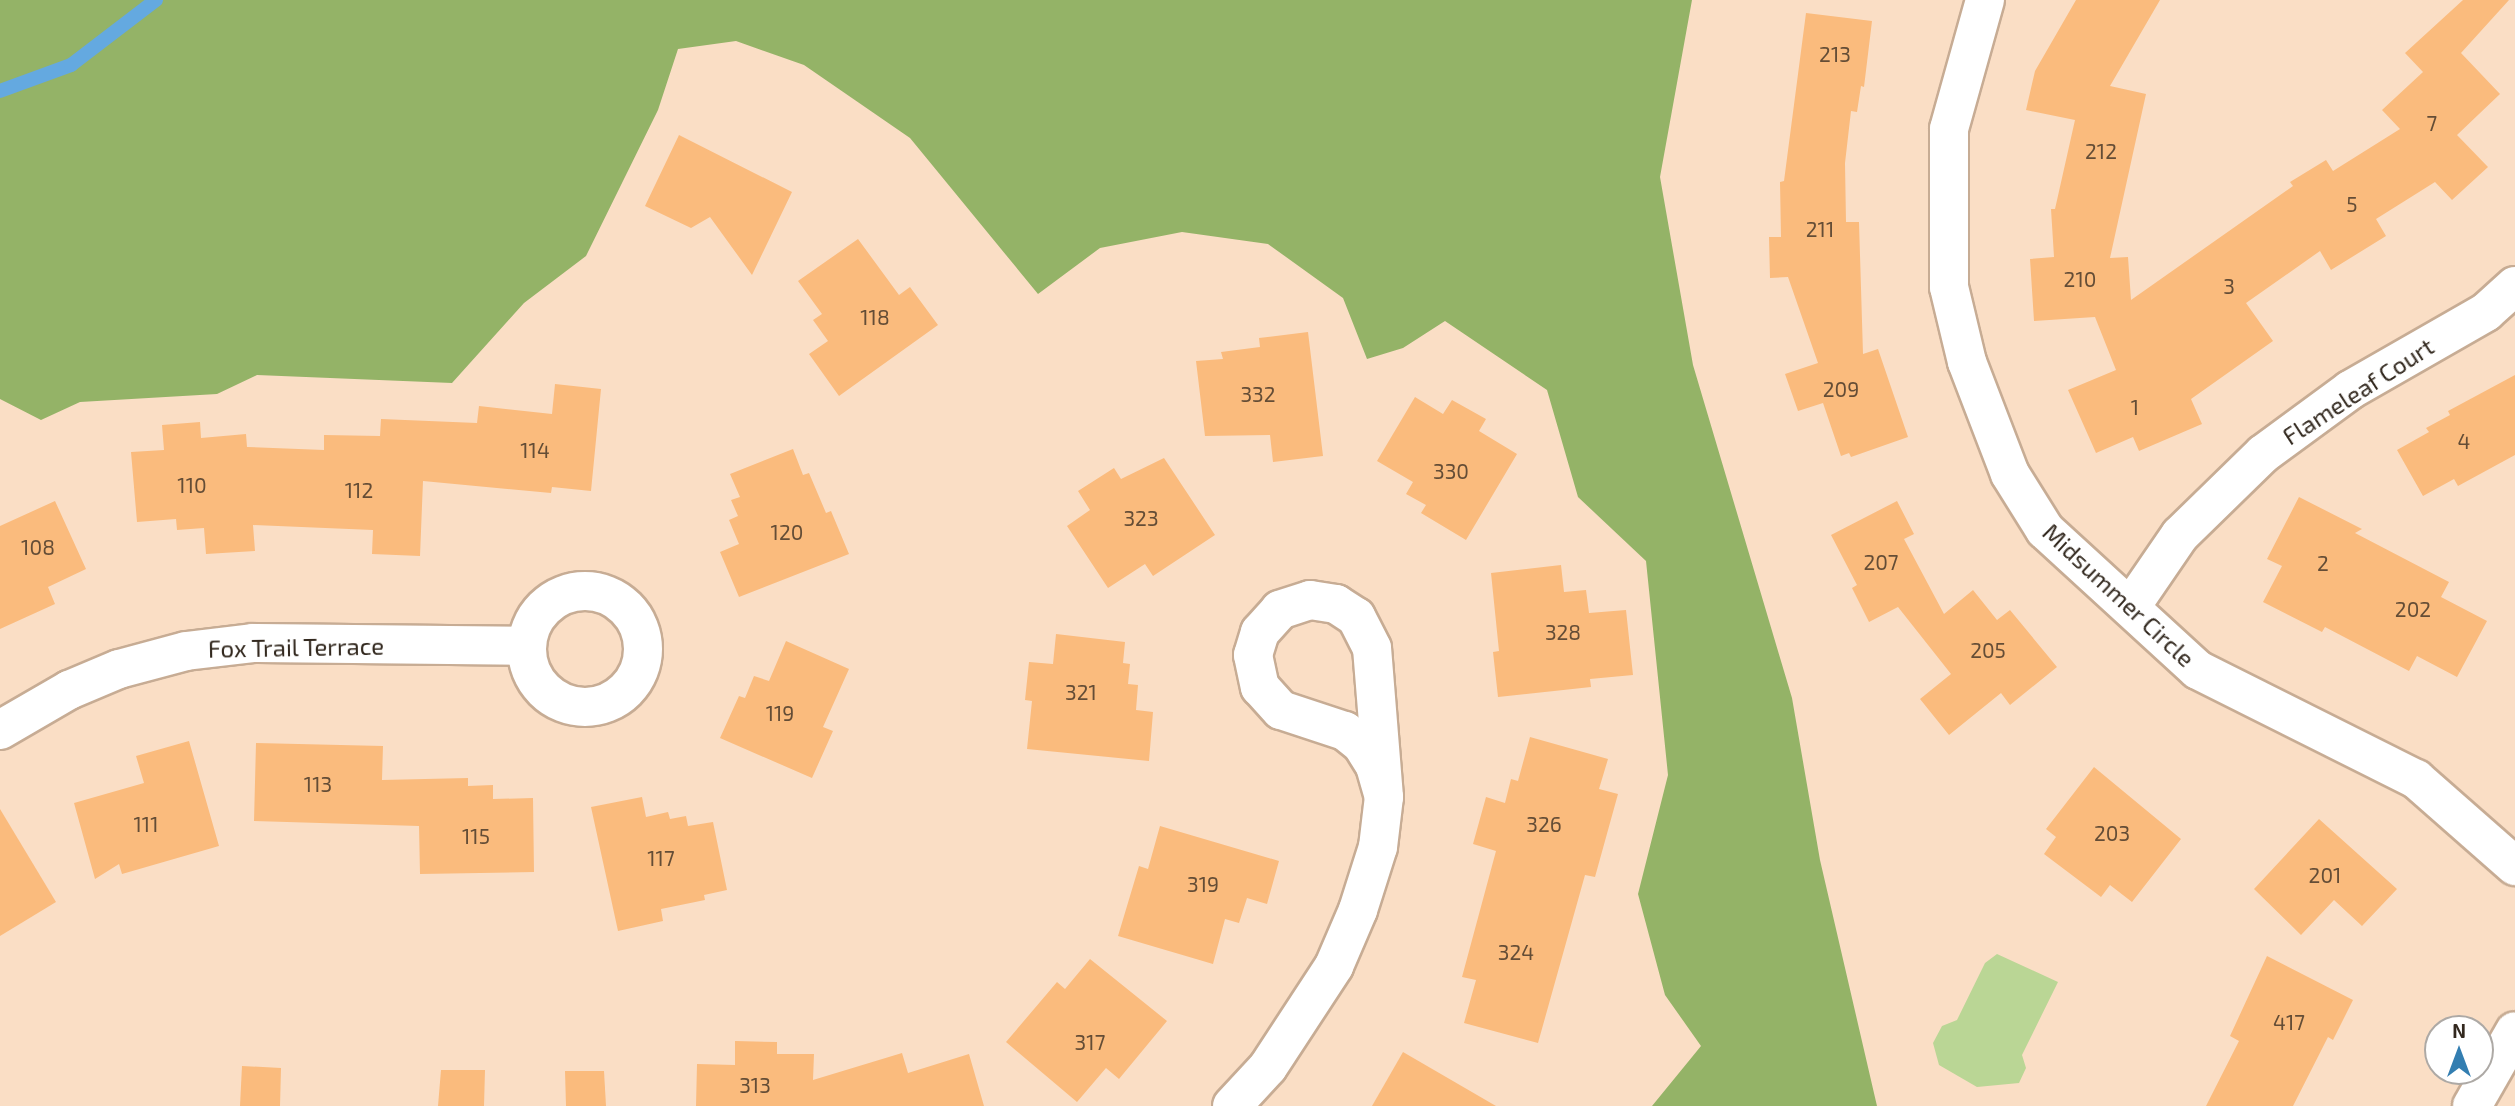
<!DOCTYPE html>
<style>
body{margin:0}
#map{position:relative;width:2515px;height:1106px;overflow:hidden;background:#fadec5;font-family:"Exo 2",sans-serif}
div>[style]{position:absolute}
.green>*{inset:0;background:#bad695}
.forest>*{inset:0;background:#94b367}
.stream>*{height:14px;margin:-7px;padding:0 7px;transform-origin:7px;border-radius:7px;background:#64a9e0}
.building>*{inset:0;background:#fabb7d}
.roads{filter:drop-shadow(2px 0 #c7ac94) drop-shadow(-2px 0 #c7ac94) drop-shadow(0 2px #c7ac94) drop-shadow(0 -2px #c7ac94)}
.minor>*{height:38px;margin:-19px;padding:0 19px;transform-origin:19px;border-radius:19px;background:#fff}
.minor>.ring{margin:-19px;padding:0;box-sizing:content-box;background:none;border:38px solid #fff;border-radius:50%}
span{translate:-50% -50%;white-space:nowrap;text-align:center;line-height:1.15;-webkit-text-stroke:5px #fff;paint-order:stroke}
.number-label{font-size:21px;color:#644d36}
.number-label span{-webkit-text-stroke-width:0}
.street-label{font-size:24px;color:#32281e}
.north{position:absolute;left:2424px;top:1015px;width:70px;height:70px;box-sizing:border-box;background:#fff;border:2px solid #ada9a5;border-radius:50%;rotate:0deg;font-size:19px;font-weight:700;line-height:28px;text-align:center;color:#32281e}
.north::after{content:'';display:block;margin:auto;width:24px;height:32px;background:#337eb1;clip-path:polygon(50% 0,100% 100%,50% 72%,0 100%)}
</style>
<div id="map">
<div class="green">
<i style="clip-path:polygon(1997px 954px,2058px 982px,2022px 1055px,2026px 1068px,2019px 1083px,1977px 1087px,1939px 1065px,1933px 1043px,1942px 1026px,1957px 1020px,1985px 963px)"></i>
</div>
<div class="forest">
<i style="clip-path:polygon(0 0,1692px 0,1660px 177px,1693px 365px,1792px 698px,1820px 860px,1877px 1106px,1652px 1106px,1701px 1046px,1665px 995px,1638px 894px,1668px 775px,1646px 561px,1578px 497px,1547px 390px,1445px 321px,1403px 348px,1367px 359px,1343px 298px,1268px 244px,1182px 232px,1100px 248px,1038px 294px,910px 138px,804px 65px,736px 41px,678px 49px,658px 110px,586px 256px,524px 303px,452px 383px,257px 375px,217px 394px,80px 402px,41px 420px,0 399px)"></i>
</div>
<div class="stream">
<i style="left:0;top:91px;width:76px;rotate:-20.1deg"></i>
<i style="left:71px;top:65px;width:107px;rotate:-37.4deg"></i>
</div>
<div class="building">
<i style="clip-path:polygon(2076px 0,2160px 0,2110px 86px,2146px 94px,2110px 258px,2128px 257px,2131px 300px,2293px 186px,2290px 182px,2326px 160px,2333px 171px,2400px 129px,2382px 110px,2423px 72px,2405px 53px,2463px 0,2509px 0,2461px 53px,2500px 94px,2457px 135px,2488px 167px,2452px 200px,2435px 182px,2376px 219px,2386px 236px,2331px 270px,2320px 251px,2246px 303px,2273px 341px,2191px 399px,2202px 424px,2139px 451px,2133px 437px,2096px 453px,2068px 390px,2116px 370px,2095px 317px,2034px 321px,2030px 259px,2054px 257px,2051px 209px,2055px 209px,2075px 120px,2026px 110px,2035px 71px)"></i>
<i style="clip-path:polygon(1806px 13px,1872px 21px,1864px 87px,1861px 86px,1857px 112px,1851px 111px,1845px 163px,1846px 222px,1859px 222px,1863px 354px,1878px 349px,1908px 437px,1851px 457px,1849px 453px,1841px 456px,1823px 403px,1798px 411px,1785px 374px,1818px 363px,1788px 277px,1770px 278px,1769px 237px,1781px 237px,1780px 182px,1784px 181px)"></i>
<i style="clip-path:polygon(679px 135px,792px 192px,752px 275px,710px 217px,691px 228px,645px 206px)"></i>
<i style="clip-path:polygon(858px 239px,899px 295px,910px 287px,938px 325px,839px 396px,809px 354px,828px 341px,813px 320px,822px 314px,798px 281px)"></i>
<i style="clip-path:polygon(1308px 332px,1323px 456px,1273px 462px,1270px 435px,1205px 436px,1196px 361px,1223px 359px,1221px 352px,1260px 347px,1259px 338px)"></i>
<i style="clip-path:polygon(2515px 375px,2515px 455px,2458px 486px,2454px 479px,2423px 496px,2397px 450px,2429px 432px,2426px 428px,2450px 415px,2448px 411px)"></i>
<i style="clip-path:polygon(555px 384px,601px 389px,591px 491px,552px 487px,551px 493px,423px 481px,420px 556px,372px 554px,373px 530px,253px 525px,255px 551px,206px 554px,204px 528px,177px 530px,176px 519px,137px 522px,131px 452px,164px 450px,162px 425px,200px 422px,201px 438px,246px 434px,247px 447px,324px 450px,324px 435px,380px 436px,381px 419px,477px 423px,479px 406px,552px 414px)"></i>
<i style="clip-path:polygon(1415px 397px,1443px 414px,1452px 400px,1486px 419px,1479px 431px,1517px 454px,1466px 540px,1421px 513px,1426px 505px,1406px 494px,1413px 482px,1377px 461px)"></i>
<i style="clip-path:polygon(793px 449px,803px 475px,809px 473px,826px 513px,831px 511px,849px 554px,739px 597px,720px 552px,739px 544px,729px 520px,738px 516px,731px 500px,740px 497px,730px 474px)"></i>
<i style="clip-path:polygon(1164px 458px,1215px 535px,1153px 576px,1145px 564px,1108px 588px,1067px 526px,1090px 510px,1078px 491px,1114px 468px,1121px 479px)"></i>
<i style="clip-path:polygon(2299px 497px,2362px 529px,2355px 533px,2449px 582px,2441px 597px,2487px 621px,2457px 677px,2417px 656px,2409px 671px,2325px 627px,2322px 632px,2263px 602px,2282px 566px,2267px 559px)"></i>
<i style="clip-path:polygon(55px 501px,86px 569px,48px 587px,55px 604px,0 629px,0 526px)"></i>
<i style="clip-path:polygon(1897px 501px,1914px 534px,1904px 539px,1944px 614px,1973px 590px,1997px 620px,2010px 610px,2057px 667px,2010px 705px,2001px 693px,1949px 735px,1920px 699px,1951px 674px,1898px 607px,1869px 622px,1852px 588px,1857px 585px,1831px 535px)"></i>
<i style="clip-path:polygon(1561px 565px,1564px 592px,1586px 590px,1589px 613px,1626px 610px,1633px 675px,1590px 679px,1591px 687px,1498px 697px,1493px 652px,1499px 651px,1491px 573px)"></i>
<i style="clip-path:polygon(1056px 634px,1125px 642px,1123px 663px,1130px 664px,1128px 684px,1138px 685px,1136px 710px,1153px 712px,1149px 761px,1027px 749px,1032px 701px,1025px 700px,1029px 662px,1053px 664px)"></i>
<i style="clip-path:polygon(786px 641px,849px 669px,823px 727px,833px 731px,812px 778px,720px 738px,739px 696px,745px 698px,754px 676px,769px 681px)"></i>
<i style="clip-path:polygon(1530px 737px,1608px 759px,1599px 789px,1618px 794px,1595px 877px,1585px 875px,1538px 1043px,1464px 1023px,1476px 980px,1462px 977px,1496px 851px,1473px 844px,1486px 797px,1505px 803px,1511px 779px,1518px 781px)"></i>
<i style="clip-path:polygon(189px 741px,219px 846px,122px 874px,119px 864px,95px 879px,74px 803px,144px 783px,136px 756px)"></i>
<i style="clip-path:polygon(256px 743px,383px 746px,382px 780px,468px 778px,468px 786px,493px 785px,493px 799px,533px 798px,534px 872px,420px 874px,419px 826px,254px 821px)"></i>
<i style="clip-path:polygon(2094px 767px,2181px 839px,2132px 902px,2110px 885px,2101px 897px,2044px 854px,2056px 837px,2046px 829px)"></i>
<i style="clip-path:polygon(642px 797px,646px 817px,668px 812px,670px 819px,686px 816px,688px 826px,713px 822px,727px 890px,704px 895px,705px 900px,661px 909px,663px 921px,618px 931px,591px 807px)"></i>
<i style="clip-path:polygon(0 809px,56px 902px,0 936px)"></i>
<i style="clip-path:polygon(2319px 819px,2397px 889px,2362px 926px,2334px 900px,2301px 935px,2254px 889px)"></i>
<i style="clip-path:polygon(1160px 826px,1279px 861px,1267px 904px,1247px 898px,1239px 923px,1225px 919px,1213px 964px,1118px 936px,1139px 866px,1148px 869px)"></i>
<i style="clip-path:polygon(2267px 956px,2353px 1000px,2333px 1040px,2328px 1037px,2293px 1106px,2206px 1106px,2239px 1041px,2230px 1036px)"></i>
<i style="clip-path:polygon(1090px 959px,1167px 1021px,1119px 1079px,1106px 1068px,1077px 1102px,1006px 1042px,1057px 982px,1065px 989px)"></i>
<i style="clip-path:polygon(735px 1041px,777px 1042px,777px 1054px,814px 1054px,813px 1080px,902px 1053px,908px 1073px,969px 1054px,984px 1106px,696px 1106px,697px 1064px,735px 1065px)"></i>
<i style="clip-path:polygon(1403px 1052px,1496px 1106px,1372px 1106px)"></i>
<i style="clip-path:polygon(242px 1066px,281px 1068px,280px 1106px,240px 1106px)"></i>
<i style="clip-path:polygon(441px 1070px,485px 1070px,484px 1106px,438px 1106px)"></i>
<i style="clip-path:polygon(565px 1071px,604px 1071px,606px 1106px,566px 1106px)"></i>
</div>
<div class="roads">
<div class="minor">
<i style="left:1985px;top:0;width:134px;rotate:105.6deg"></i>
<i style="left:1949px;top:129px;width:158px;rotate:90deg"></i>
<i style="left:1949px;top:287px;width:77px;rotate:76.5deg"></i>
<i style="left:1967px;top:362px;width:120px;rotate:69deg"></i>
<i style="left:2010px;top:474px;width:66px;rotate:58deg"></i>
<i style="left:2045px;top:530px;width:207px;rotate:42.5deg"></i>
<i style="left:2198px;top:670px;width:244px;rotate:26.6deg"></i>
<i style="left:2416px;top:779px;width:132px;rotate:41.3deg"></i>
<i class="ring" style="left:527px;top:591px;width:78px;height:78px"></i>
<i style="left:2132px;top:605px;width:85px;rotate:-55.6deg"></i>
<i style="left:2180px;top:535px;width:116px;rotate:-44.3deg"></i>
<i style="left:2263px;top:454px;width:108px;rotate:-36.3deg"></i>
<i style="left:2350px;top:390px;width:157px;rotate:-29.8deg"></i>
<i style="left:2486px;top:312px;width:39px;rotate:-42deg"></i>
<i style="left:0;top:730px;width:80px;rotate:-30.1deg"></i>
<i style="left:69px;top:690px;width:54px;rotate:-22.8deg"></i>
<i style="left:119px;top:669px;width:69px;rotate:-15deg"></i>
<i style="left:186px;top:651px;width:67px;rotate:-6.8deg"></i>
<i style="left:253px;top:643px;width:273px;rotate:0.6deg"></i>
<i style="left:1232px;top:1106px;width:53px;rotate:-47.3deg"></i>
<i style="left:1268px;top:1067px;width:121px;rotate:-56.8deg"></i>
<i style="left:1334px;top:966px;width:61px;rotate:-66.8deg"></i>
<i style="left:1358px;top:910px;width:66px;rotate:-72.4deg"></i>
<i style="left:1378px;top:847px;width:50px;rotate:-83.2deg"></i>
<i style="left:1384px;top:797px;width:149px;rotate:-94.6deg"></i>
<i style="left:1372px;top:648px;width:35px;rotate:-117deg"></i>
<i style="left:1356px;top:617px;width:24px;rotate:-147deg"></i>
<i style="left:1336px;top:604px;width:26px;rotate:-171deg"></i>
<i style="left:1310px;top:600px;width:32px;rotate:162deg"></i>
<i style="left:1280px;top:610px;width:30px;rotate:132deg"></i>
<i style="left:1260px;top:632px;width:24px;rotate:107deg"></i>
<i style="left:1253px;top:655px;width:33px;rotate:78deg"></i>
<i style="left:1260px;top:687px;width:31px;rotate:48deg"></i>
<i style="left:1281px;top:710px;width:67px;rotate:18.2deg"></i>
<i style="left:1345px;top:731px;width:22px;rotate:39deg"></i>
<i style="left:1362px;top:745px;width:25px;rotate:58deg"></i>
<i style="left:1375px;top:766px;width:32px;rotate:74deg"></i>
<i style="left:2472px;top:1106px;width:86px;rotate:-60.2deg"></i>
</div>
</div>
<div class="number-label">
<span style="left:1835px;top:54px">213</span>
<span style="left:2432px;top:123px">7</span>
<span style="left:2101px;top:151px">212</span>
<span style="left:2352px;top:204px">5</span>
<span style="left:1820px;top:229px">211</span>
<span style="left:2080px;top:279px">210</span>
<span style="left:2229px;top:286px">3</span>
<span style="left:875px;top:317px">118</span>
<span style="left:1841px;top:389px">209</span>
<span style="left:1258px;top:394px">332</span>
<span style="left:2135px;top:407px">1</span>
<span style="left:2464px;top:441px">4</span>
<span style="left:535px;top:450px">114</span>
<span style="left:1451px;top:471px">330</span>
<span style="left:192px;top:485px">110</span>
<span style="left:359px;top:490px">112</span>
<span style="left:1141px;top:518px">323</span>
<span style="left:787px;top:532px">120</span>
<span style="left:38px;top:547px">108</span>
<span style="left:1881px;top:562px">207</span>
<span style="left:2323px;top:563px">2</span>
<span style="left:2413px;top:609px">202</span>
<span style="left:1563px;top:632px">328</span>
<span style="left:1988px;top:650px">205</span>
<span style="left:1081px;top:692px">321</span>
<span style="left:780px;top:713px">119</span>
<span style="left:318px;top:784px">113</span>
<span style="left:146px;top:824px">111</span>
<span style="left:1544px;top:824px">326</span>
<span style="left:2112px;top:833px">203</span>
<span style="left:476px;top:836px">115</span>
<span style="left:661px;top:858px">117</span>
<span style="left:2325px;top:875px">201</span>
<span style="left:1203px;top:884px">319</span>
<span style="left:1516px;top:952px">324</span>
<span style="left:2289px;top:1022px">417</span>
<span style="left:1090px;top:1042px">317</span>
<span style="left:755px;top:1085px">313</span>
</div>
<div class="street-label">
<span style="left:2358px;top:391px;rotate:-33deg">Flameleaf Court</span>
<span style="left:2119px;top:595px;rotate:43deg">Midsummer Circle</span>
<span style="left:296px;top:647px;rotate:-1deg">Fox Trail Terrace</span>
</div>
<div class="north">N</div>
</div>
